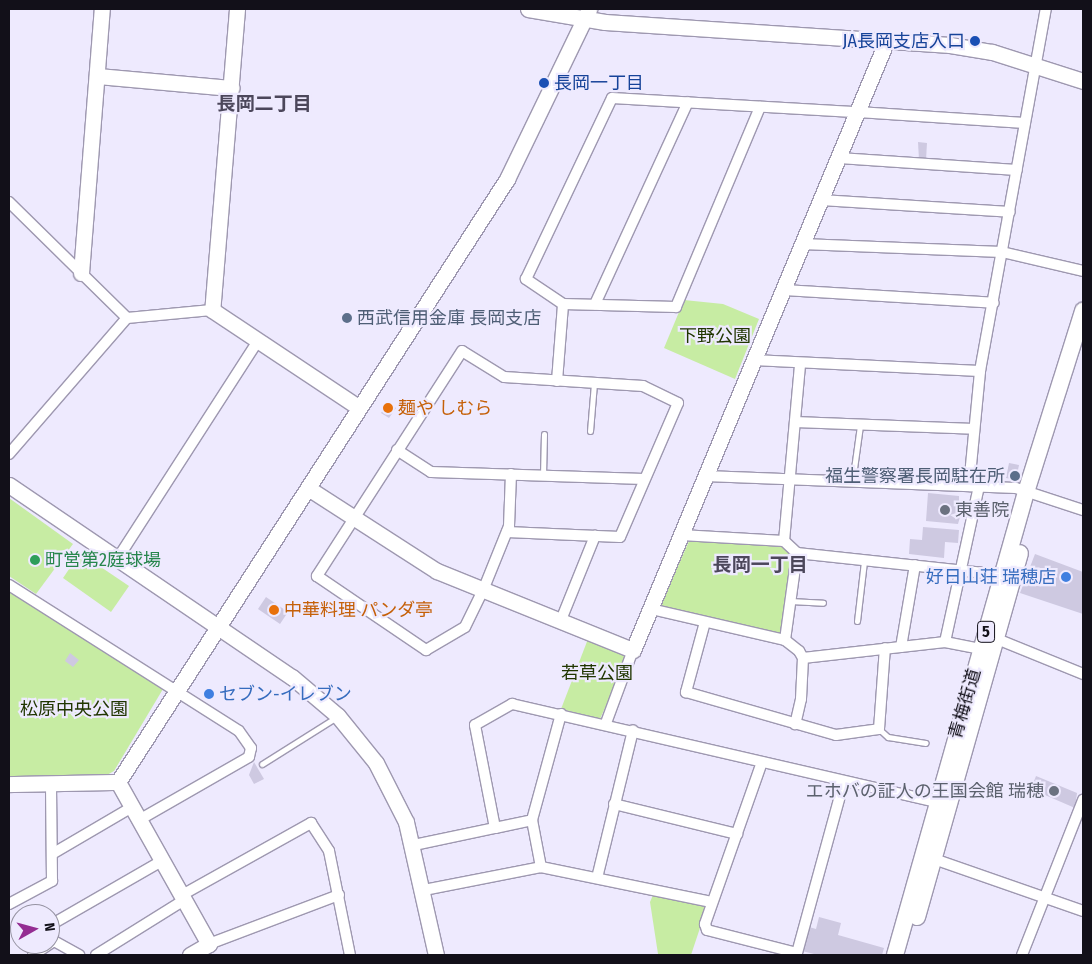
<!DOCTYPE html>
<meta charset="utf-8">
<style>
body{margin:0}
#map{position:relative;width:1092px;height:964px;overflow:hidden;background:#eeeafe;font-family:"Fira Sans Condensed","Noto Sans JP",sans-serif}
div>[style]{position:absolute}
.green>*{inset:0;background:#c7eca3}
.building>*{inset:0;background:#cec9e1}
.roads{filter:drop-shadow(1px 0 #9e98b0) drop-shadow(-1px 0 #9e98b0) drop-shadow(0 1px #9e98b0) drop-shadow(0 -1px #9e98b0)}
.lane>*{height:5px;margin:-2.5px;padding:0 2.5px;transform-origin:2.5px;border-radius:2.5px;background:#fff}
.street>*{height:10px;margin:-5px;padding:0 5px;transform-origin:5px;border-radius:5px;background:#fff}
.secondary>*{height:15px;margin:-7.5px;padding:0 7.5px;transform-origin:7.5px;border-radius:7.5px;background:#fff}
.primary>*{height:16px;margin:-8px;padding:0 8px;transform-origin:8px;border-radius:8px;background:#fff}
.dots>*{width:14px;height:14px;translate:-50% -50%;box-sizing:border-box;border:2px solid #eeeafe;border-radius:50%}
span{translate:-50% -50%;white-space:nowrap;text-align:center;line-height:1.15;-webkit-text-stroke:4.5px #eeeafe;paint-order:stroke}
.shield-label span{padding:1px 4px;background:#eeeafe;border:1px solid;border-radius:4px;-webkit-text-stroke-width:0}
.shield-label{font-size:16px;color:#121019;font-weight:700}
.transit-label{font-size:18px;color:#164399}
.right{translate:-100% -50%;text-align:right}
.left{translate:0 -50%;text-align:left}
.service-label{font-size:18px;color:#4e5e75}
.park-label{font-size:18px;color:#203600}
.food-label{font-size:18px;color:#c56008}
.worship-label{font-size:18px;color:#5b616d}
.leisure-label{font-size:18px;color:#27864d}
.shop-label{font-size:18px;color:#366cbe}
.street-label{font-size:18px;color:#121019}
.neighbourhood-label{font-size:19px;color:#4c475b;font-weight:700}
.frame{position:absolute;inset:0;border:10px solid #121019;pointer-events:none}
.north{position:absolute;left:10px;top:904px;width:50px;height:50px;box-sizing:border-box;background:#eeeafe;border:1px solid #9693a2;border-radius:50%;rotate:83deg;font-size:14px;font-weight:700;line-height:20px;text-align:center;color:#121019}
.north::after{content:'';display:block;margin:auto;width:18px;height:22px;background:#942d92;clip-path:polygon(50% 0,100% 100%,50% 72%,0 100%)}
</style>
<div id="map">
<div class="green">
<i style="clip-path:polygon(684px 300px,723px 304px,759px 319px,735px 379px,664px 348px)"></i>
<i style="clip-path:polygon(9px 498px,73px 544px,36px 594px,9px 576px)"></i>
<i style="clip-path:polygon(689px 541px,789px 546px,793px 550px,782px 634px,664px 609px,661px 605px)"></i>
<i style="clip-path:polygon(80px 553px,129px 586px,111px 612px,63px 578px)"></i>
<i style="clip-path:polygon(9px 591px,163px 689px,114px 771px,107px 775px,9px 777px)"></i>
<i style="clip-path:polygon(588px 639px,628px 656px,600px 719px,561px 709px)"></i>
<i style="clip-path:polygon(653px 895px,707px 907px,691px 955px,658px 954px,650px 902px)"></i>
</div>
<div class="building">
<i style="clip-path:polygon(918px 142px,927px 143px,926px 160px,919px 160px)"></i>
<i style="clip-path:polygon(388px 403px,396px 408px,389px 418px,381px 413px)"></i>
<i style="clip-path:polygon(1009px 463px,1019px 465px,1016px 480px,1006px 478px)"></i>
<i style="clip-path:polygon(928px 493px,959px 496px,959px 503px,964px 503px,958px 524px,926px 521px)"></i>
<i style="clip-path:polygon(923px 527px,959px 530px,958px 543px,945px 542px,944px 558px,909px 554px,910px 539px,922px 540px)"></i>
<i style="clip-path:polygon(1035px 554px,1083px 572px,1083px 614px,1020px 593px)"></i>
<i style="clip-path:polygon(266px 597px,288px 612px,280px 624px,258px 609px)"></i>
<i style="clip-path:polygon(70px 653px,79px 660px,73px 667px,65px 661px)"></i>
<i style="clip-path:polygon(254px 762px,264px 779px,254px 784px,249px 775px)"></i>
<i style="clip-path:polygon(1036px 776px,1077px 793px,1075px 808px,1031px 789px)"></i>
<i style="clip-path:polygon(819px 917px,841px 923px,838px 935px,884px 948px,882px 955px,818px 955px,802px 951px,809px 927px,816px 929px)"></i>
</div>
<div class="roads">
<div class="lane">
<i style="left:590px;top:431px;width:48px;rotate:-85.2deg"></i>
<i style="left:543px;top:475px;width:41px;rotate:-88.6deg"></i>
<i style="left:852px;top:483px;width:59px;rotate:-82.1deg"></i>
<i style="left:790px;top:601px;width:33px;rotate:3deg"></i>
<i style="left:857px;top:621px;width:60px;rotate:-83.3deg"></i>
<i style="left:879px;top:729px;width:12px;rotate:42deg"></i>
<i style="left:888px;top:737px;width:38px;rotate:9deg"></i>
<i style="left:262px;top:764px;width:86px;rotate:-32.2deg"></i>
</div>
<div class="street">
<i style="left:760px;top:107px;width:217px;rotate:112.8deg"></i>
<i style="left:676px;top:307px;width:113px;rotate:-178.5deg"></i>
<i style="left:563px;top:304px;width:45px;rotate:-146deg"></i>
<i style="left:526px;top:279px;width:200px;rotate:-64.6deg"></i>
<i style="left:612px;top:98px;width:246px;rotate:3.3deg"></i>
<i style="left:858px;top:112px;width:167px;rotate:3.8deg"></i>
<i style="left:839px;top:158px;width:178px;rotate:3.9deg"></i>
<i style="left:821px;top:200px;width:189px;rotate:3.6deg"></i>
<i style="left:9px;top:202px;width:165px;rotate:44.5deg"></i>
<i style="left:802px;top:244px;width:200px;rotate:2.3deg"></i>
<i style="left:1002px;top:252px;width:83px;rotate:13.2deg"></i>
<i style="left:784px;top:290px;width:210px;rotate:3.5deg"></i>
<i style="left:595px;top:304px;width:222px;rotate:-65.3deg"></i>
<i style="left:753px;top:360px;width:227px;rotate:2.8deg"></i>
<i style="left:557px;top:381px;width:77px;rotate:-85.5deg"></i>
<i style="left:795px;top:422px;width:179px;rotate:2.2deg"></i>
<i style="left:397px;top:450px;width:40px;rotate:32.9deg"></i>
<i style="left:431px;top:472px;width:213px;rotate:1.9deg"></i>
<i style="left:9px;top:454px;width:180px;rotate:-49.1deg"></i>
<i style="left:127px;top:318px;width:85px;rotate:-5.4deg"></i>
<i style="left:705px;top:476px;width:311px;rotate:2.2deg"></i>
<i style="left:1016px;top:488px;width:71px;rotate:18.2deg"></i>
<i style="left:969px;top:486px;width:116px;rotate:-84.5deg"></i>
<i style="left:980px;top:371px;width:368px;rotate:-79.7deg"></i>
<i style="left:507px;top:532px;width:113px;rotate:2.5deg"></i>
<i style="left:620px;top:537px;width:146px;rotate:-66.6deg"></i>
<i style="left:678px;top:403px;width:39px;rotate:-154deg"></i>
<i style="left:643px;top:386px;width:139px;rotate:-176.3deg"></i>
<i style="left:504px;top:377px;width:49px;rotate:-148.2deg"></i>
<i style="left:462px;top:351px;width:268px;rotate:122.8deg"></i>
<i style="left:317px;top:576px;width:132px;rotate:34.2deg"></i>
<i style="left:426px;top:650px;width:45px;rotate:-30.5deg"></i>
<i style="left:465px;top:627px;width:43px;rotate:-64deg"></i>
<i style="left:484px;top:588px;width:67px;rotate:-68deg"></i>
<i style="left:509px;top:526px;width:52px;rotate:-87.8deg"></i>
<i style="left:681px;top:535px;width:103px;rotate:3.3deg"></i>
<i style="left:797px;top:553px;width:207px;rotate:6.1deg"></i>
<i style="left:118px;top:558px;width:258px;rotate:-57.2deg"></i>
<i style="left:9px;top:585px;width:272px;rotate:32.4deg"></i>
<i style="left:239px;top:731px;width:21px;rotate:55deg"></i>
<i style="left:251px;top:748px;width:9px;rotate:103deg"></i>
<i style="left:249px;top:757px;width:127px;rotate:150.2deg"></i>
<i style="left:651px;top:609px;width:138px;rotate:13deg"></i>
<i style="left:785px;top:640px;width:18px;rotate:38deg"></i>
<i style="left:799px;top:651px;width:8px;rotate:60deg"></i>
<i style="left:803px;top:658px;width:41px;rotate:92.8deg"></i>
<i style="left:801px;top:699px;width:26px;rotate:103deg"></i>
<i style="left:561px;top:620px;width:91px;rotate:-68deg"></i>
<i style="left:705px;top:622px;width:73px;rotate:105.2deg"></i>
<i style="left:686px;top:692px;width:156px;rotate:16deg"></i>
<i style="left:836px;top:735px;width:43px;rotate:-7.9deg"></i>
<i style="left:879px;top:729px;width:81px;rotate:-85.8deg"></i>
<i style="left:997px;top:639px;width:93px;rotate:22.1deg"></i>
<i style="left:785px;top:640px;width:88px;rotate:-82.1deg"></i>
<i style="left:797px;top:553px;width:18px;rotate:-137deg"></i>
<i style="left:784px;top:541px;width:178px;rotate:-84.8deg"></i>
<i style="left:945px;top:642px;width:160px;rotate:-77.7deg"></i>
<i style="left:901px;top:647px;width:83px;rotate:-80.3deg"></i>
<i style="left:803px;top:658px;width:143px;rotate:-6.4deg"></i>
<i style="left:945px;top:642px;width:37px;rotate:11deg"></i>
<i style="left:606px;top:723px;width:78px;rotate:-69.7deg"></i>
<i style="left:762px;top:762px;width:172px;rotate:109.4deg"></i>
<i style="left:705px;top:924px;width:6px;rotate:72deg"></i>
<i style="left:707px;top:930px;width:93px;rotate:14.3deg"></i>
<i style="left:797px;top:953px;width:178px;rotate:-74.7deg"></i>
<i style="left:614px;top:804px;width:127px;rotate:13.7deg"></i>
<i style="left:532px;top:820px;width:48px;rotate:79.2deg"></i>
<i style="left:495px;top:828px;width:38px;rotate:-12deg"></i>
<i style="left:532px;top:820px;width:110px;rotate:-74.7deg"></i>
<i style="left:414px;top:845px;width:83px;rotate:-11.9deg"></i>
<i style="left:495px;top:828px;width:105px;rotate:-101deg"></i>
<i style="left:475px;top:725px;width:43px;rotate:-29.6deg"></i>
<i style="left:512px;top:704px;width:436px;rotate:13deg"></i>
<i style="left:52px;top:854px;width:93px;rotate:-30.4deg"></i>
<i style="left:934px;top:859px;width:158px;rotate:19.2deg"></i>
<i style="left:597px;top:878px;width:152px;rotate:-76.3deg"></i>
<i style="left:424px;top:890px;width:119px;rotate:-11.1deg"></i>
<i style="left:541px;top:867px;width:174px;rotate:11.6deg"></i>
<i style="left:182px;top:895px;width:148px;rotate:-29.2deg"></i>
<i style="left:311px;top:823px;width:33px;rotate:57deg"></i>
<i style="left:329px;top:851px;width:106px;rotate:78.6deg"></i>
<i style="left:9px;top:904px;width:49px;rotate:-28.1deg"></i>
<i style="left:52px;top:881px;width:98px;rotate:-90.6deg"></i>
<i style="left:50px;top:931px;width:9px;rotate:-63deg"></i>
<i style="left:54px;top:923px;width:125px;rotate:-29.9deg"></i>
<i style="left:209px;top:944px;width:139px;rotate:-20.7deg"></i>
<i style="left:33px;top:955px;width:25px;rotate:-34deg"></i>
<i style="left:54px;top:941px;width:29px;rotate:29deg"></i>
<i style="left:96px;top:955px;width:104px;rotate:-32deg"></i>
<i style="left:1022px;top:955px;width:167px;rotate:-68.5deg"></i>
</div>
<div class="secondary">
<i style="left:237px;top:9px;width:302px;rotate:94.7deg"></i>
<i style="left:212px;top:310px;width:175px;rotate:33.6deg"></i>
<i style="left:528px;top:9px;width:78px;rotate:9.6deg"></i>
<i style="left:605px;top:22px;width:346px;rotate:3.8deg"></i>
<i style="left:950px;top:45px;width:43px;rotate:9.5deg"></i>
<i style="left:992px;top:52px;width:96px;rotate:17.7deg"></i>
<i style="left:97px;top:76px;width:135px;rotate:5.1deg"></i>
<i style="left:81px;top:273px;width:265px;rotate:-85.5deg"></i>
<i style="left:9px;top:485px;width:342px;rotate:34.2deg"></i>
<i style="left:292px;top:677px;width:60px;rotate:40.3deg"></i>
<i style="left:338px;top:716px;width:60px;rotate:51deg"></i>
<i style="left:376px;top:763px;width:66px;rotate:63deg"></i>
<i style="left:406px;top:822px;width:136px;rotate:77.3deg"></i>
<i style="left:308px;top:488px;width:153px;rotate:32.8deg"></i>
<i style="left:437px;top:571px;width:211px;rotate:22deg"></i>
<i style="left:633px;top:650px;width:661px;rotate:-67.39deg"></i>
<i style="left:118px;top:782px;width:718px;rotate:-57.17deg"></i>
<i style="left:507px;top:179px;width:189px;rotate:-64.2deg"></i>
<i style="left:118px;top:782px;width:186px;rotate:60.7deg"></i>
<i style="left:209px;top:944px;width:22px;rotate:150deg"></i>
<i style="left:9px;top:784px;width:109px;rotate:-1.1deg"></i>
</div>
<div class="primary">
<i style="left:917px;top:917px;width:378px;rotate:-74.2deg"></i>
<i style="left:895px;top:955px;width:484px;rotate:-74.2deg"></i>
<i style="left:1027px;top:489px;width:187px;rotate:-72.5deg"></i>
</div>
</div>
<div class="dots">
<i style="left:975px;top:41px;background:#1a4fb4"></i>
<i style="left:544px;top:83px;background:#1a4fb4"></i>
<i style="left:347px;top:318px;background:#5c6f8a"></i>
<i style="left:388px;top:408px;background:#e8710a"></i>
<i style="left:1015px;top:476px;background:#5c6f8a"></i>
<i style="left:945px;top:510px;background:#6b7280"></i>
<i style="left:35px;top:560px;background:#2e9e5b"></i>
<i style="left:1066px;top:577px;background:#3f7fe0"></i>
<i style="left:274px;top:610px;background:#e8710a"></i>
<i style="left:209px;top:694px;background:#3f7fe0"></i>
<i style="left:1054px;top:791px;background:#6b7280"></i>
</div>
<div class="shield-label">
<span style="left:986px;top:632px">5</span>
</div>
<div class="transit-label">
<span class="right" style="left:965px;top:41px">JA長岡支店入口</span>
<span class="left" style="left:554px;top:83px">長岡一丁目</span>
</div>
<div class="service-label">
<span class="left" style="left:357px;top:318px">西武信用金庫 長岡支店</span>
<span class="right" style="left:1005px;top:476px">福生警察署長岡駐在所</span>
</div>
<div class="park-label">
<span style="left:715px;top:336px">下野公園</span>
<span style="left:597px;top:673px">若草公園</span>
<span style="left:74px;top:709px">松原中央公園</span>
</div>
<div class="food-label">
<span class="left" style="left:398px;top:408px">麺や しむら</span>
<span class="left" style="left:284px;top:610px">中華料理 パンダ亭</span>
</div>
<div class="worship-label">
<span class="left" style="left:955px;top:510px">東善院</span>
<span class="right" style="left:1044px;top:791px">エホバの証人の王国会館 瑞穂</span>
</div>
<div class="leisure-label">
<span class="left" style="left:45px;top:560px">町営第2庭球場</span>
</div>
<div class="shop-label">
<span class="right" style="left:1056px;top:577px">好日山荘 瑞穂店</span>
<span class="left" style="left:219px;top:694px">セブン-イレブン</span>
</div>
<div class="street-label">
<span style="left:965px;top:704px;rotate:-74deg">青梅街道</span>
</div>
<div class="neighbourhood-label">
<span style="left:264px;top:104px">長岡二丁目</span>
<span style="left:760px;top:565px">長岡一丁目</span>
</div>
<div class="frame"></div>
<div class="north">N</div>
</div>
